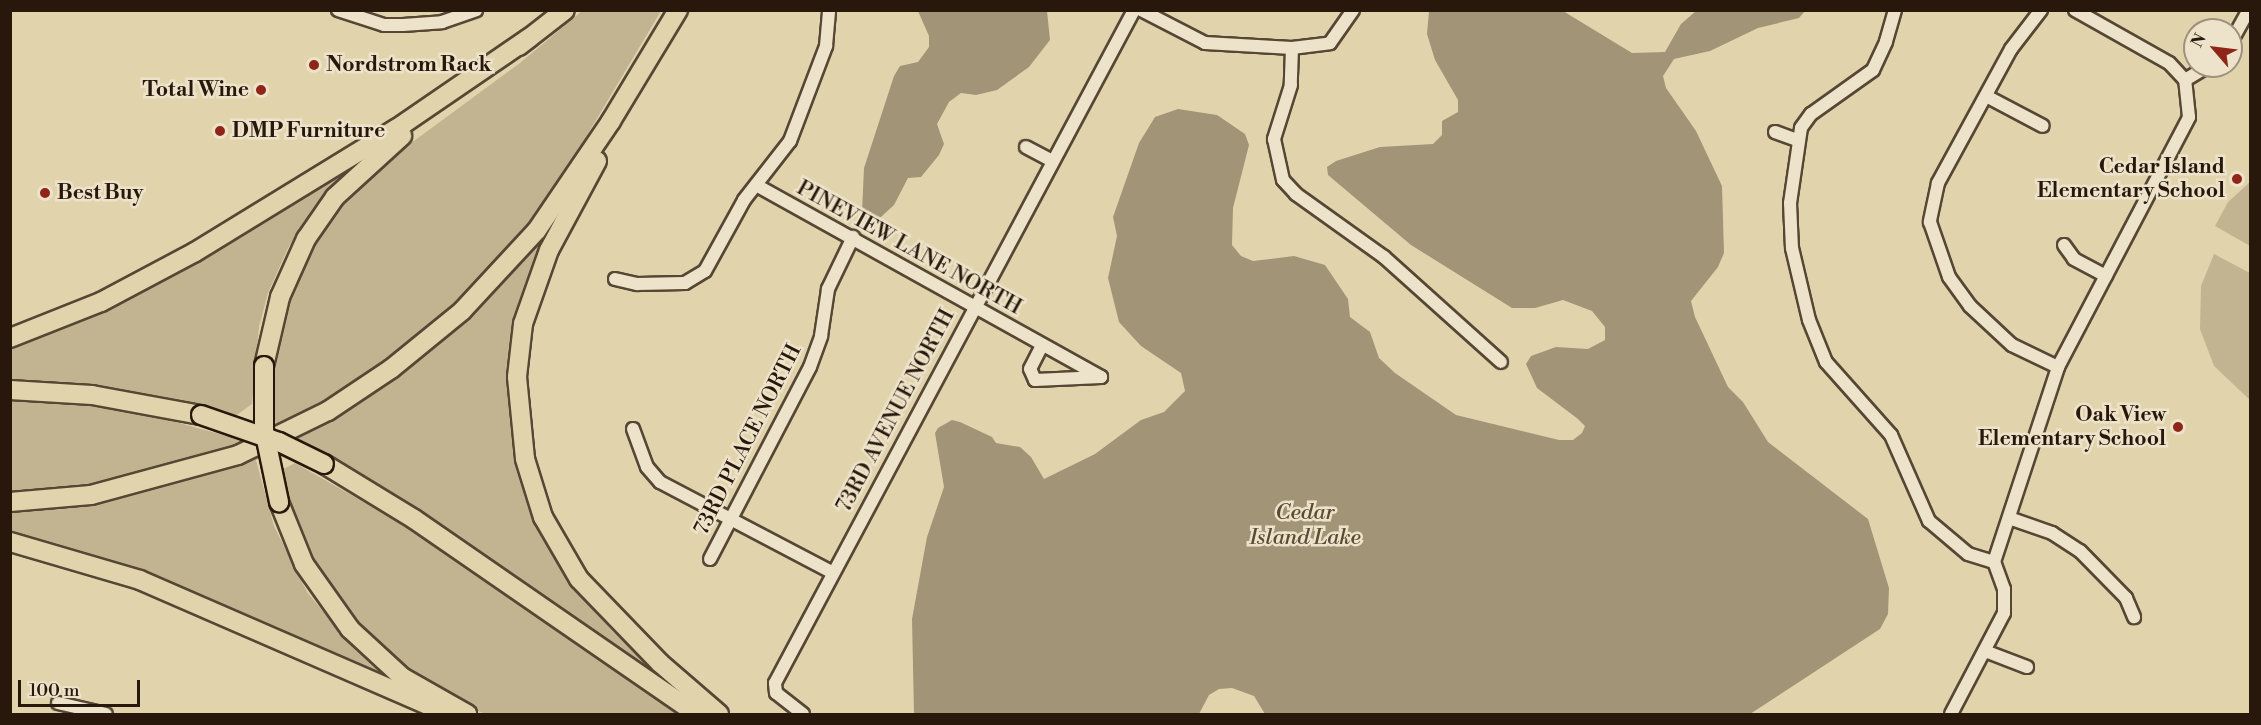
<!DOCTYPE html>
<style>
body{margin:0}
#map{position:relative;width:2261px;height:725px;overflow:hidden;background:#e1d4ad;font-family:"Libre Bodoni",serif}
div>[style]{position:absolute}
.green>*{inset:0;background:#c2b491}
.water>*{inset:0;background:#a29476}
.roads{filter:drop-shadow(2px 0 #564734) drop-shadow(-2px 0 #564734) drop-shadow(0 2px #564734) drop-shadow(0 -2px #564734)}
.minor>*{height:12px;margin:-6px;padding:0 6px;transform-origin:6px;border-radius:6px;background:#ece3ca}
.highway>*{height:18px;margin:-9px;padding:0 9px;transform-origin:9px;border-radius:9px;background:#e1d4ad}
.bridges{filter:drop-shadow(2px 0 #28180b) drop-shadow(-2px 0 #28180b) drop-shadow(0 2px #28180b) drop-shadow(0 -2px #28180b)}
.highway-bridge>*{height:18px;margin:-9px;padding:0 9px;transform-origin:9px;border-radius:9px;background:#e1d4ad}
.dots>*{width:16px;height:16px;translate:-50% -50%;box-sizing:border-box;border:3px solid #ece3ca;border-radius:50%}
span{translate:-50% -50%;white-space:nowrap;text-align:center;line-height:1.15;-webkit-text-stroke:5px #ece3ca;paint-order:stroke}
.poi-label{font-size:21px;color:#28180b;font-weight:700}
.left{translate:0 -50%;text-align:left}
.right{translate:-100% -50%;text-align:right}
.street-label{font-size:21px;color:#28180b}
.water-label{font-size:22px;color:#594a36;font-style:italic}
.frame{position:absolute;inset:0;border:12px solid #28180b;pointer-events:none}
.north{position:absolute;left:2183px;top:18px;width:60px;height:60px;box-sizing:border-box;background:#ece3ca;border:2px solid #9e927e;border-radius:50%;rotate:298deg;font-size:16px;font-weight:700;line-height:24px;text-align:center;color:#28180b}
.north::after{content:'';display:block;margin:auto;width:21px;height:27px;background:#8f2418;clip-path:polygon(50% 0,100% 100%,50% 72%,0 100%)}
.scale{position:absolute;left:18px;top:680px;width:122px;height:27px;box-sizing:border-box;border:3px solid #28180b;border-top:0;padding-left:8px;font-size:18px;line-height:21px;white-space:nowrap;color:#28180b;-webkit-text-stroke:4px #ece3ca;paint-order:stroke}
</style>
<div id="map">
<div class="green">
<i style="clip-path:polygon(582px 11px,661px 11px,577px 152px,530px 220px,439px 321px,361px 380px,307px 412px,224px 449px,98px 483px,11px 494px,10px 398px,132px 410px,227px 436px,268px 421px,273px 345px,299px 265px,340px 203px,365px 177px,520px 63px)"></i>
<i style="clip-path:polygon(347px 166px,350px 168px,314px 207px,288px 248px,268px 293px,259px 327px,252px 404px,230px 420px,11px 383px,10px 347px,96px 313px)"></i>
<i style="clip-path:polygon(2250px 182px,2250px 246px,2215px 226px,2228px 202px)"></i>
<i style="clip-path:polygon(541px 238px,545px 241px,525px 287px,509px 365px,511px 433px,530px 509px,542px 538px,574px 589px,612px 631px,677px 690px,291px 444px,256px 460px,274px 526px,307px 592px,355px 650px,388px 680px,135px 573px,82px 552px,11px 533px,11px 509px,86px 502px,156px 488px,219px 468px,358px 401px,458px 327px)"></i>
<i style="clip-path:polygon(2214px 254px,2250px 273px,2250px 400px,2214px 366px,2200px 329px,2201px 286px)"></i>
<i style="clip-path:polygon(295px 463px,434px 542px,677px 714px,486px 714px,458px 704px,379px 651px,319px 579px,276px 473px)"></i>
</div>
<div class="water">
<i style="clip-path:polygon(918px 11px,1047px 11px,1050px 40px,1029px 67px,997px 90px,976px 95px,961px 93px,949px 102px,937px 124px,944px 144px,939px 155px,921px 177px,908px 178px,894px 205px,870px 227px,862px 212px,864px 168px,894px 76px,900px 66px,918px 62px,929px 47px,929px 36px)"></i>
<i style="clip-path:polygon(1429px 11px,1563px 11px,1632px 53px,1665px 52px,1681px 24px,1696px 11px,1805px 11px,1799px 18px,1758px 28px,1710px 51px,1674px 59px,1663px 76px,1666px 88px,1696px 131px,1722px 186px,1724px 253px,1718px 267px,1691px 301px,1695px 317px,1728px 387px,1743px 402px,1768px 442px,1868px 519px,1889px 588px,1888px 614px,1880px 629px,1750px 714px,1265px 714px,1254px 696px,1232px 688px,1219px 689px,1209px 695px,1199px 714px,914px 714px,912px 619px,927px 537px,944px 487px,935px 433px,938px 428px,952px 420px,960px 422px,992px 437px,996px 443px,1020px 447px,1031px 457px,1044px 479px,1095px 454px,1141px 420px,1164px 412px,1185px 391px,1181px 373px,1141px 346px,1119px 322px,1108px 278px,1117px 236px,1113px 217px,1139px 143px,1155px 117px,1178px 109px,1217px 115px,1245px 134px,1249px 145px,1233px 208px,1232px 245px,1241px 256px,1253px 261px,1294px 256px,1325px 265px,1348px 299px,1350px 317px,1370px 332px,1379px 358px,1395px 373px,1456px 415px,1559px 440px,1573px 440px,1582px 433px,1585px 426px,1578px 419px,1537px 388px,1526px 364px,1531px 356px,1556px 347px,1588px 349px,1605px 340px,1605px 327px,1592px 311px,1563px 300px,1535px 308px,1512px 308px,1411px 245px,1328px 175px,1327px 167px,1336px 161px,1380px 147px,1433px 144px,1442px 135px,1442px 121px,1458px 112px,1458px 100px,1435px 60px,1427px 34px)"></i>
</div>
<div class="roads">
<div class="minor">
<i style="left:338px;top:10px;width:48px;rotate:18.1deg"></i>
<i style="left:384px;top:25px;width:19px"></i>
<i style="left:403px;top:25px;width:39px;rotate:-4deg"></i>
<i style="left:442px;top:22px;width:36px;rotate:-19deg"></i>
<i style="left:1141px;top:10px;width:72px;rotate:27.3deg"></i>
<i style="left:1205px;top:43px;width:87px;rotate:3.3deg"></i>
<i style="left:1292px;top:48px;width:38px;rotate:-7deg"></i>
<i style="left:1330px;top:43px;width:40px;rotate:-55.1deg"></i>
<i style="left:1895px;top:10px;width:33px;rotate:106deg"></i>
<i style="left:1886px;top:42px;width:31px;rotate:115deg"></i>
<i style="left:1873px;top:70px;width:76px;rotate:144.6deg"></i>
<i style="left:1811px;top:114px;width:17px;rotate:126deg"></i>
<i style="left:1801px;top:128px;width:76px;rotate:98.3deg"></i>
<i style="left:1790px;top:203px;width:45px;rotate:87.5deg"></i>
<i style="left:1792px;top:248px;width:74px;rotate:76.7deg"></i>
<i style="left:1809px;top:320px;width:45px;rotate:68deg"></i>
<i style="left:1826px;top:362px;width:98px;rotate:48.3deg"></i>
<i style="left:1891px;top:435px;width:94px;rotate:66.2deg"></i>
<i style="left:1929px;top:521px;width:51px;rotate:40.2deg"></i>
<i style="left:1968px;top:554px;width:27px;rotate:17deg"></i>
<i style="left:2041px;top:10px;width:49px;rotate:127.6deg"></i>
<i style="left:2011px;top:49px;width:153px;rotate:118.6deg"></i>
<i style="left:1938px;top:183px;width:40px;rotate:102deg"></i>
<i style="left:1930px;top:222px;width:58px;rotate:70.9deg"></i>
<i style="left:1949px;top:277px;width:36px;rotate:54deg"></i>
<i style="left:1970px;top:306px;width:57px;rotate:42.9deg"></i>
<i style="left:2012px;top:345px;width:51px;rotate:25.6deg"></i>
<i style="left:2231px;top:42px;width:37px;rotate:-61deg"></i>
<i style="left:1292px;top:48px;width:37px;rotate:92deg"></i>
<i style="left:1291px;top:85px;width:57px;rotate:107.5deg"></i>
<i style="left:1274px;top:139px;width:42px;rotate:77.6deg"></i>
<i style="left:1283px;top:180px;width:19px;rotate:47deg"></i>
<i style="left:1296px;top:194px;width:108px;rotate:35.6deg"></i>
<i style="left:1384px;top:257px;width:157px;rotate:41.9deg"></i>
<i style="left:2185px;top:80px;width:27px;rotate:-31deg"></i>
<i style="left:1986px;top:96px;width:64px;rotate:27.8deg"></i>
<i style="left:1775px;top:132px;width:23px;rotate:20deg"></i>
<i style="left:1026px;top:147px;width:30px;rotate:28deg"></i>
<i style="left:756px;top:185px;width:395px;rotate:29.1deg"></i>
<i style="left:1101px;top:377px;width:66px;rotate:177.4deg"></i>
<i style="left:1035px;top:380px;width:12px;rotate:-114deg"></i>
<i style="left:1030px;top:369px;width:27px;rotate:-63deg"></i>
<i style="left:2064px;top:245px;width:17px;rotate:54deg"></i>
<i style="left:2074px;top:259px;width:36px;rotate:28deg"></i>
<i style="left:615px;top:279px;width:23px;rotate:13deg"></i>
<i style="left:637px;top:284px;width:48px;rotate:-1.2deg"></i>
<i style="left:685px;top:283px;width:23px;rotate:-31deg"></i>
<i style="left:705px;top:271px;width:81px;rotate:-61.2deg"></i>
<i style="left:744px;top:200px;width:75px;rotate:-52.1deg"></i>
<i style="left:790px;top:141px;width:102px;rotate:-69.2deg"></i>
<i style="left:826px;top:46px;width:36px;rotate:-85deg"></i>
<i style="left:633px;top:429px;width:40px;rotate:69.8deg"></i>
<i style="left:647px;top:467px;width:20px;rotate:49deg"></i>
<i style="left:660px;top:482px;width:195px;rotate:27.7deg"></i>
<i style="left:2009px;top:518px;width:46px;rotate:19.2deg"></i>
<i style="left:2052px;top:533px;width:33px;rotate:33deg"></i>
<i style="left:2080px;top:551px;width:66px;rotate:45.6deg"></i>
<i style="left:2126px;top:598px;width:21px;rotate:67deg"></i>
<i style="left:710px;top:559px;width:216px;rotate:-62.5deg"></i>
<i style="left:810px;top:367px;width:33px;rotate:-70deg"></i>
<i style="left:821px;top:336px;width:48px;rotate:-81.5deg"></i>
<i style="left:828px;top:289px;width:58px;rotate:-64.3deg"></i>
<i style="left:1985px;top:651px;width:45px;rotate:20.9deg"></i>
<i style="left:58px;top:703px;width:49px;rotate:12.9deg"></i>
<i style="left:803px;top:714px;width:34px;rotate:-142deg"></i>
<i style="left:776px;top:693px;width:10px;rotate:-96deg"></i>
<i style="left:775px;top:683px;width:763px;rotate:-61.92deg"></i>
<i style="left:1951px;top:714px;width:114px;rotate:-62.3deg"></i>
<i style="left:2004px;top:613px;width:24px;rotate:-90deg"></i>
<i style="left:2004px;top:589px;width:29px;rotate:-110deg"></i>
<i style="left:1994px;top:562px;width:205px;rotate:-71.8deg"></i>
<i style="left:2058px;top:367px;width:282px;rotate:-62.3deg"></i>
<i style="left:2189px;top:117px;width:37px;rotate:-96deg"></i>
<i style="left:2185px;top:80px;width:23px;rotate:-133deg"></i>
<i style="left:2169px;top:63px;width:108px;rotate:-150.6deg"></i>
</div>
<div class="highway">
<i style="left:519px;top:46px;width:58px;rotate:-38deg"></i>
<i style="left:597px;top:161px;width:101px;rotate:118.3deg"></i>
<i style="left:549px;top:250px;width:78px;rotate:109.4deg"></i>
<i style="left:523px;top:324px;width:53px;rotate:96.5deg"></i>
<i style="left:517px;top:377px;width:82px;rotate:84.4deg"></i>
<i style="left:525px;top:459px;width:61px;rotate:72.8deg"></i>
<i style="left:543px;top:517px;width:72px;rotate:59.9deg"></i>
<i style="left:579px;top:579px;width:117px;rotate:46deg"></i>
<i style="left:660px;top:663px;width:78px;rotate:40.8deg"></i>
<i style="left:10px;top:338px;width:98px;rotate:-21.6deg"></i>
<i style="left:101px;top:302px;width:106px;rotate:-28deg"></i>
<i style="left:195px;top:252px;width:236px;rotate:-31.5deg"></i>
<i style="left:396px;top:129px;width:161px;rotate:-34.4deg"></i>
<i style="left:264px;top:366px;width:71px;rotate:-76.9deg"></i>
<i style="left:280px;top:297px;width:64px;rotate:-65.9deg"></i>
<i style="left:306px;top:239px;width:51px;rotate:-55.4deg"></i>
<i style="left:335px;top:197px;width:91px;rotate:-42.3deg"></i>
<i style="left:10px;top:390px;width:82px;rotate:3.5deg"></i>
<i style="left:92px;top:395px;width:111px;rotate:10.4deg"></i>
<i style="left:324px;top:464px;width:105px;rotate:31.4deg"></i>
<i style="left:414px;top:519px;width:344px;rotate:34.6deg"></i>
<i style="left:10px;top:502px;width:81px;rotate:-4.9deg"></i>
<i style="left:91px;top:495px;width:152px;rotate:-15.2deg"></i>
<i style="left:238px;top:455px;width:100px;rotate:-26.1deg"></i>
<i style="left:328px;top:411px;width:76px;rotate:-33.7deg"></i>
<i style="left:391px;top:369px;width:92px;rotate:-39.2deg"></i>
<i style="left:462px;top:311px;width:110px;rotate:-47.2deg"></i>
<i style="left:537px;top:230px;width:132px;rotate:-55.8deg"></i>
<i style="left:611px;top:121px;width:130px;rotate:-58.9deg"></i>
<i style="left:279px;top:502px;width:67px;rotate:68deg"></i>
<i style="left:304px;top:564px;width:80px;rotate:54.7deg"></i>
<i style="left:350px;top:629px;width:71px;rotate:42.7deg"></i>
<i style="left:402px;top:677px;width:75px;rotate:29.6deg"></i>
<i style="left:10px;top:542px;width:135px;rotate:16.3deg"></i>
<i style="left:140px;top:580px;width:336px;rotate:23.5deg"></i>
</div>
</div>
<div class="bridges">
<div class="highway-bridge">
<i style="left:264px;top:366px;width:64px;rotate:90deg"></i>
<i style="left:264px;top:430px;width:74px;rotate:78.2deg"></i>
<i style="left:201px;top:415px;width:83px;rotate:19.1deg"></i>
<i style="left:279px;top:442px;width:50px;rotate:26.1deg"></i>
</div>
</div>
<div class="dots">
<i style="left:314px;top:65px;background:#8f2418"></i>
<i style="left:261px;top:90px;background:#8f2418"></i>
<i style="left:220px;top:131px;background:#8f2418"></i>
<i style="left:2237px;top:179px;background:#8f2418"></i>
<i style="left:45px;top:193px;background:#8f2418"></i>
<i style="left:2178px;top:427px;background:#8f2418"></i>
</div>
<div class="poi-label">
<span class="left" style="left:326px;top:65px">Nordstrom Rack</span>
<span class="right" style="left:249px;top:90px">Total Wine</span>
<span class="left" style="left:232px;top:131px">DMP Furniture</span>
<span class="right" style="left:2225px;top:179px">Cedar Island<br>Elementary School</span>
<span class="left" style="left:57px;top:193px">Best Buy</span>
<span class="right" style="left:2166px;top:427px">Oak View<br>Elementary School</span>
</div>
<div class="street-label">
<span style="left:909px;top:248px;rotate:29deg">PINEVIEW LANE NORTH</span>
<span style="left:896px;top:411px;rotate:-62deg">73RD AVENUE NORTH</span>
<span style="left:748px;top:440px;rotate:-63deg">73RD PLACE NORTH</span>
</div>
<div class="water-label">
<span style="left:1305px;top:525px">Cedar<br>Island Lake</span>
</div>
<div class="frame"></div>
<div class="north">N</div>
<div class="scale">100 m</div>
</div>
